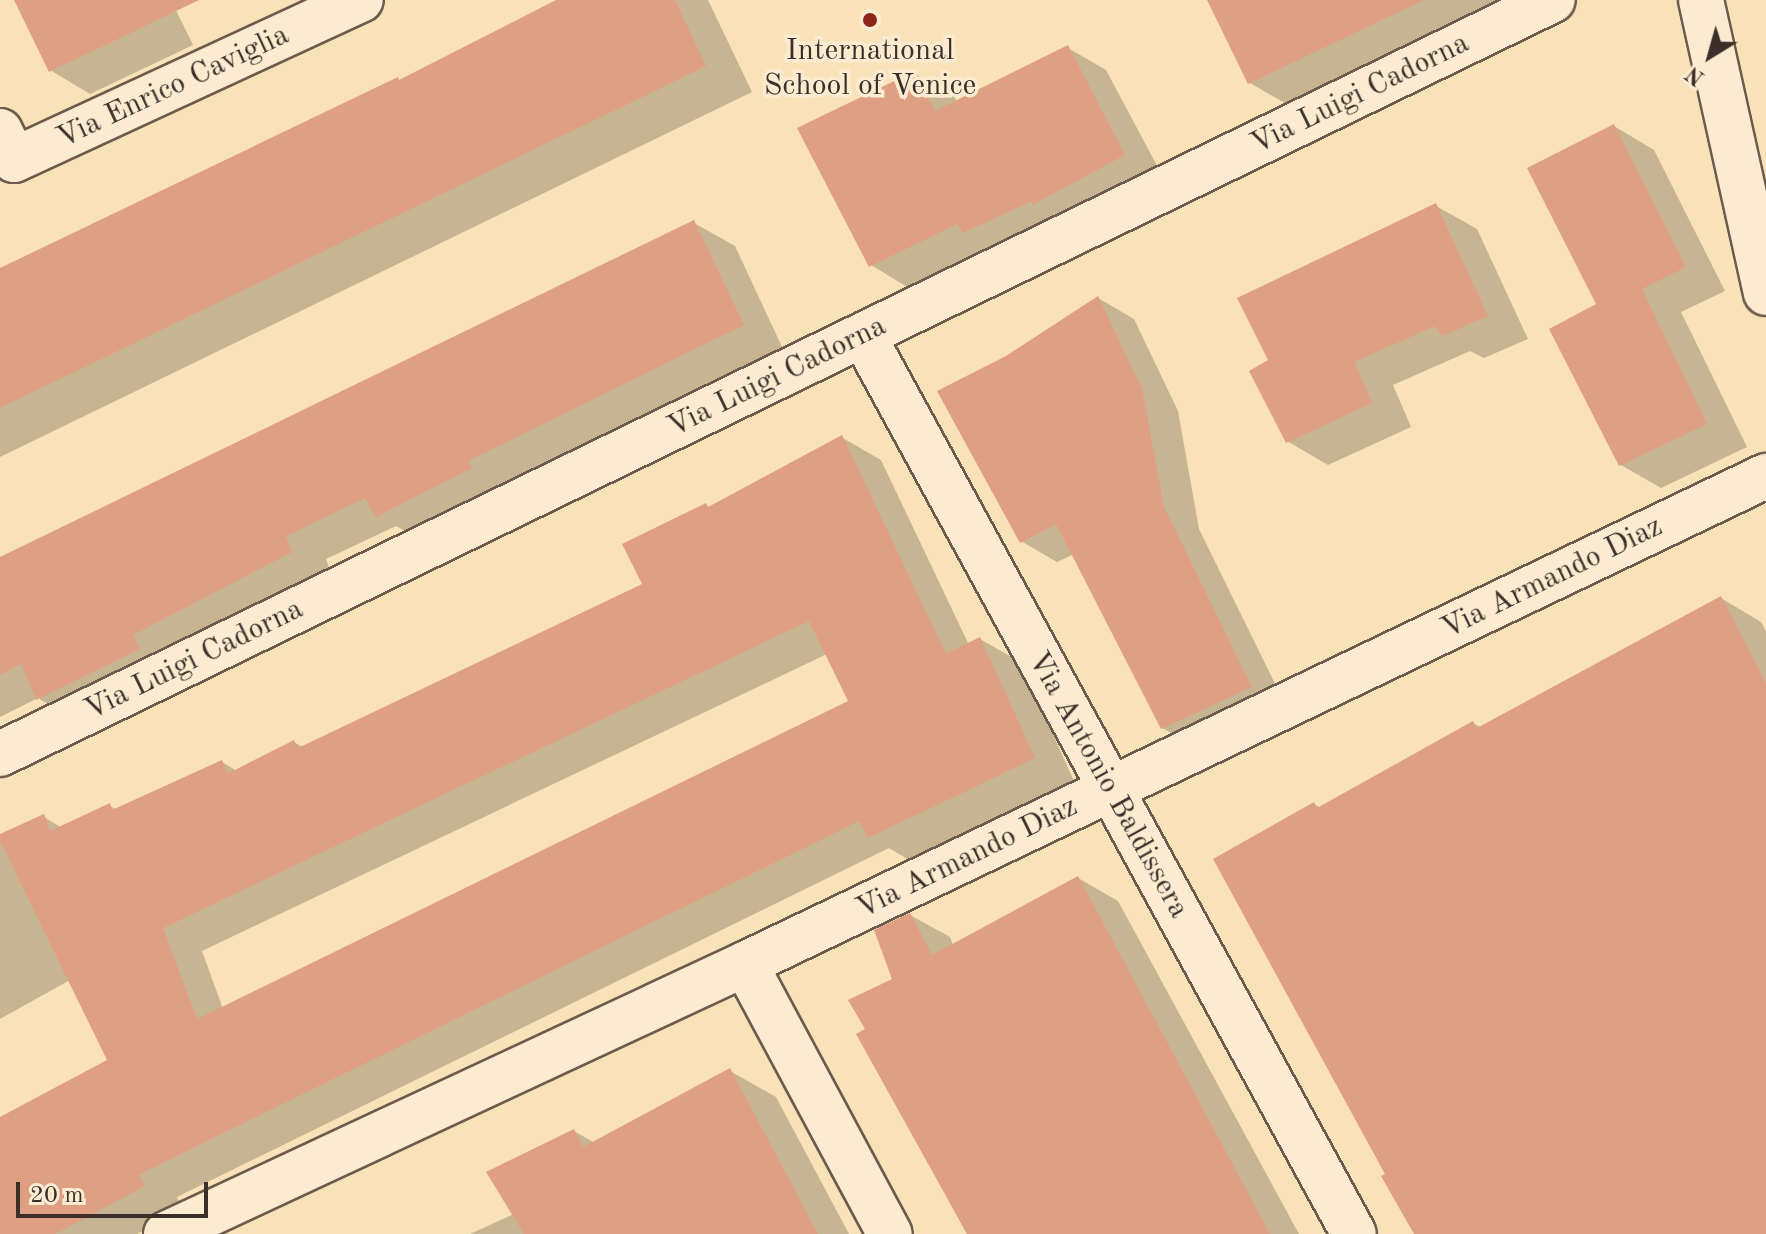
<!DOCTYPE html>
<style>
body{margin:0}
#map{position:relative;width:1766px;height:1234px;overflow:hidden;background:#f9e1b8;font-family:"Old Standard TT",serif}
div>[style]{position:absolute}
.shadow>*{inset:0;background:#0003}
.building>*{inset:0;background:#df9f82}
.roads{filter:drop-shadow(2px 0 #6b5b4d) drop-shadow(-2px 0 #6b5b4d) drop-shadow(0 2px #6b5b4d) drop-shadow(0 -2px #6b5b4d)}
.minor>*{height:44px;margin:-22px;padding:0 22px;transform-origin:22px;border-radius:22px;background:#fbecd1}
.dots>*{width:22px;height:22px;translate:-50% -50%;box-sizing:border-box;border:4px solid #fbecd1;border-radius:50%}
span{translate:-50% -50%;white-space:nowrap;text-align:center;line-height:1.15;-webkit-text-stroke:7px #fbecd1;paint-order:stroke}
.poi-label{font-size:30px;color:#3c2e29}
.street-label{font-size:30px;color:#3c2e29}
.north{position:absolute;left:1670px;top:16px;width:80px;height:80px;-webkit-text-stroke:6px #fbecd1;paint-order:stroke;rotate:217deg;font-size:22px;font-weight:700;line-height:32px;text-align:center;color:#3c2e29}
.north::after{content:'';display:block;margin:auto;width:28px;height:36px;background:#3c2e29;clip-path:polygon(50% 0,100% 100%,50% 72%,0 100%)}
.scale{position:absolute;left:16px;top:1182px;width:192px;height:36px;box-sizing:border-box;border:4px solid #3c2e29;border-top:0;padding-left:10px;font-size:24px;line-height:28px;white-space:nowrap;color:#3c2e29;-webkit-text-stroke:6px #fbecd1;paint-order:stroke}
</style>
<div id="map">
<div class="shadow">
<i style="clip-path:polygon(16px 0,171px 0,193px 45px,90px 94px,50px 70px)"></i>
<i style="clip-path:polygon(561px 0,708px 0,752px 92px,0 457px,0 270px,398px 79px,401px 81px)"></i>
<i style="clip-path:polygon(1209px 0,1511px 0,1290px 106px,1250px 83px)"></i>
<i style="clip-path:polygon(1068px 48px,1106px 70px,1163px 177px,1003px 254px,991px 248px,909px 288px,871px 265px,915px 74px,954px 96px,957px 102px)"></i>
<i style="clip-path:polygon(1614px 126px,1654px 150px,1725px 291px,1681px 312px,1747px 447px,1661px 488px,1621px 465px,1599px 305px)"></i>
<i style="clip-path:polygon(1436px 206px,1477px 229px,1528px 339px,1484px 358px,1470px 351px,1393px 385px,1411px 427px,1328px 465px,1287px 441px)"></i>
<i style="clip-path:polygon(694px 223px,735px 246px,783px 349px,508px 484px,418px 538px,396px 526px,326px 559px,332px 575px,78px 722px,38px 698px,0 717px,0 560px)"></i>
<i style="clip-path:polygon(1098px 298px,1134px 319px,1178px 411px,1199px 529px,1287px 708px,1199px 748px,1162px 728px,1074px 554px,1057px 562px,1021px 541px,1007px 358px)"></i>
<i style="clip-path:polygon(evenodd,841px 437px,881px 460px,969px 645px,980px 639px,1020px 662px,1074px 781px,909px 860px,889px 848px,177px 1197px,183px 1209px,137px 1234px,0 1234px,0 1119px,109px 1061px,70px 980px,0 1019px,0 836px,44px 817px,62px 828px,110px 806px,117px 810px,222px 762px,237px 771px,294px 742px,304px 748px,645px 585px,706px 505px,710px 508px,841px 437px,827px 654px,851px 702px,223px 1009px,202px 951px,827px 654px)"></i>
<i style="clip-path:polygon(1721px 598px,1761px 622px,1766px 631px,1766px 1234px,1416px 1234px,1388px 1174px,1314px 804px,1321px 808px,1473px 723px,1482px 728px)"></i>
<i style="clip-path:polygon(1078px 878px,1118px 901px,1299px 1234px,967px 1234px,859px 1035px,868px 1030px,895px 980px,910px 915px,950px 937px,953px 945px)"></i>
<i style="clip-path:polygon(730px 1071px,776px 1097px,849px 1234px,470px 1234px,514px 1214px,574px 1131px,595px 1143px)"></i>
</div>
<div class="building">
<i style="clip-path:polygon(14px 0,199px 0,49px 72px)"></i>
<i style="clip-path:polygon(556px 0,675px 0,706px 66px,0 408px,0 268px,398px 77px,399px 80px)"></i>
<i style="clip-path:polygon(1207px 0,1424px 0,1248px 84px)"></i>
<i style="clip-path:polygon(1068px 45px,1125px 155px,1032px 205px,1032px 201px,963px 233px,957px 224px,869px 267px,797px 128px,915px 71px,935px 111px)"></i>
<i style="clip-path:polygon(1614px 124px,1686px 267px,1642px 289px,1707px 424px,1619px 466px,1549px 329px,1596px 304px,1527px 168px)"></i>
<i style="clip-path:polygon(1436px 203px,1488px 316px,1442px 336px,1435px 326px,1354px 362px,1372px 403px,1286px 443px,1249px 371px,1268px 360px,1237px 298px)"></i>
<i style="clip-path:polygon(694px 220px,744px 325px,468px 461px,472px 468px,376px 517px,365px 498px,286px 536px,292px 552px,133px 635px,140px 649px,36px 700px,21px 664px,0 675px,0 557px)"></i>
<i style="clip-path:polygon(1098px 296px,1142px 389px,1164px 507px,1252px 687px,1161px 729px,1056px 524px,1020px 543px,937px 391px,1006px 356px)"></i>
<i style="clip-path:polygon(evenodd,842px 435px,946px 654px,980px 637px,1035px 758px,868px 838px,859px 821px,138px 1175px,145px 1186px,55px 1234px,0 1234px,0 1117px,107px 1060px,0 841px,0 834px,44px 814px,50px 831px,110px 803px,112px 810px,222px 760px,227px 774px,294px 740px,298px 748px,642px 584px,622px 544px,706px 503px,708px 507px,842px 435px,809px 621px,848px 701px,197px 1019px,163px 928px,809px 621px)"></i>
<i style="clip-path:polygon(1721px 596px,1766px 683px,1766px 1234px,1414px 1234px,1381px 1176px,1385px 1174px,1213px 859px,1314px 802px,1317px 808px,1473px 721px,1477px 728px)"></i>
<i style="clip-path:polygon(1078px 876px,1270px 1234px,967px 1234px,856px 1034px,865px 1029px,848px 1000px,892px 979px,874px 930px,910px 913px,932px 955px)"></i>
<i style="clip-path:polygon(730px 1068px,818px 1234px,524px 1234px,486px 1172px,574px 1129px,583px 1147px)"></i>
</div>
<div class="roads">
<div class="minor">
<i style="left:1701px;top:0;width:300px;rotate:77.5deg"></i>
<i style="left:0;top:131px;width:32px;rotate:64deg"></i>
<i style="left:14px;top:160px;width:382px;rotate:-24.8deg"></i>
<i style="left:863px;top:335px;width:1024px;rotate:61.36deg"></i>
<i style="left:0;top:754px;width:1726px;rotate:-25.9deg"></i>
<i style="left:745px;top:964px;width:306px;rotate:61.8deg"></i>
<i style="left:166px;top:1234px;width:639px;rotate:-25deg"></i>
<i style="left:745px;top:964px;width:1132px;rotate:-25.55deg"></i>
</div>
</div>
<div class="dots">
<i style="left:870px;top:20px;background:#8f2418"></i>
</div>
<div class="poi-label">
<span style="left:870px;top:68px">International<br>School of Venice</span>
</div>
<div class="street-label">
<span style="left:173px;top:87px;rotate:-25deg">Via Enrico Caviglia</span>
<span style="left:1360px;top:94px;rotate:-26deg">Via Luigi Cadorna</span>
<span style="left:777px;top:377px;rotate:-26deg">Via Luigi Cadorna</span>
<span style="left:1552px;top:578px;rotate:-26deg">Via Armando Diaz</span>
<span style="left:194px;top:660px;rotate:-26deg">Via Luigi Cadorna</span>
<span style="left:1108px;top:785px;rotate:61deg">Via Antonio Baldissera</span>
<span style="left:967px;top:858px;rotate:-26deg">Via Armando Diaz</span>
</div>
<div class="north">N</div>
<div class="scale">20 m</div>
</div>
